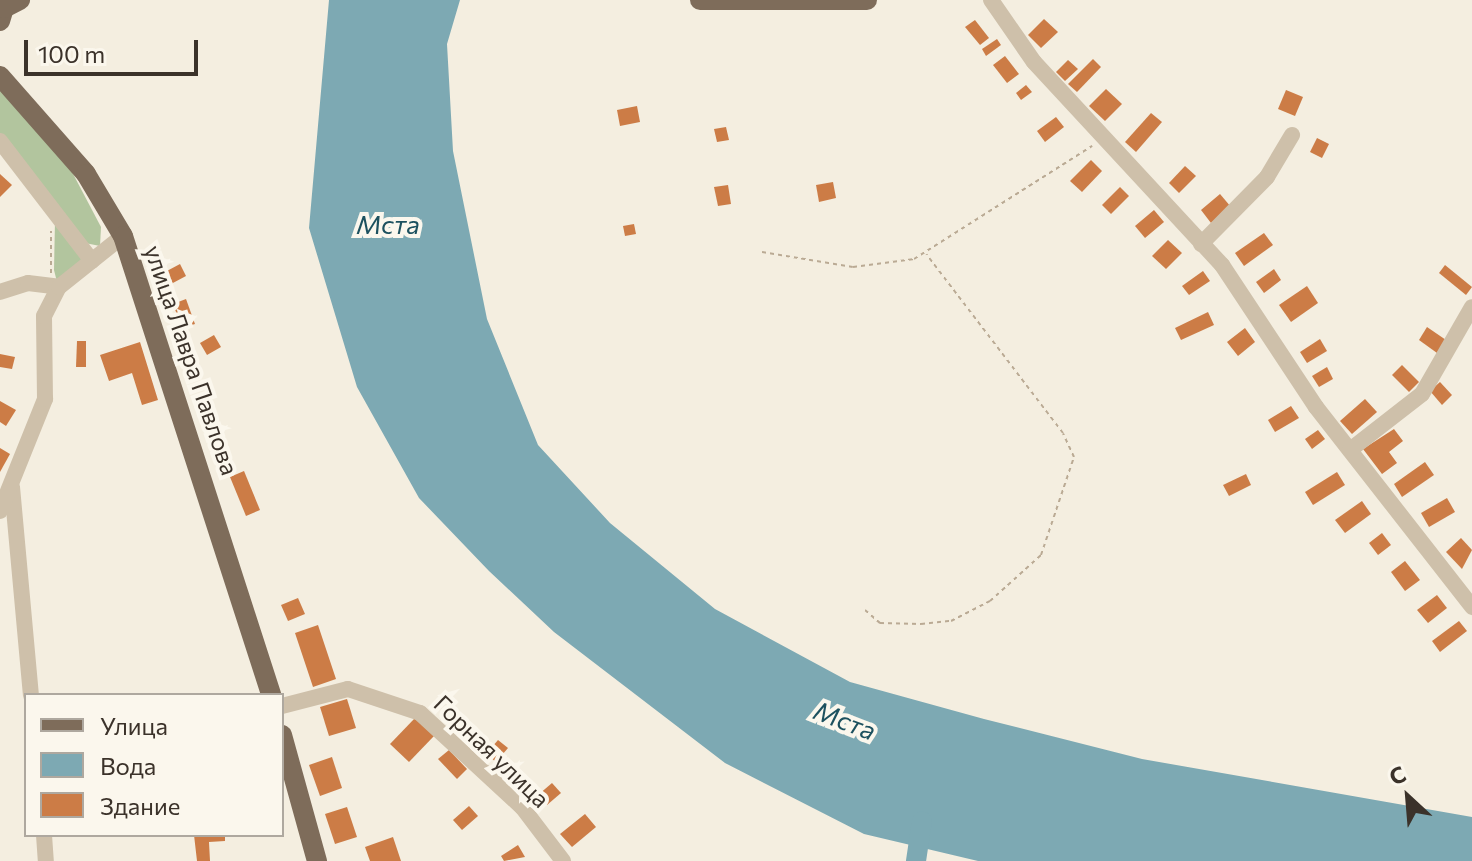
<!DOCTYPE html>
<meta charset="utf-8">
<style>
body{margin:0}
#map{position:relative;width:1472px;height:861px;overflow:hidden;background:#f4eee0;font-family:Commissioner,sans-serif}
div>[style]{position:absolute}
.green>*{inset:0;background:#b2c59e}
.water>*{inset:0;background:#7da9b3}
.river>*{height:20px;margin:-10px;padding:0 10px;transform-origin:10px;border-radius:10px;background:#7da9b3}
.building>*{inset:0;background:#cc7c46}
.path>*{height:2px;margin-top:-1px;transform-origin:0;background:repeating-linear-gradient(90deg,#baaa94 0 4px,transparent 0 8px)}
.minor>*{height:16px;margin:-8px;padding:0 8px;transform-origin:8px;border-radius:8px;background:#cec0aa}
.major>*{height:20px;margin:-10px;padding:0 10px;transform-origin:10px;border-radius:10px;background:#7e6c5a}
span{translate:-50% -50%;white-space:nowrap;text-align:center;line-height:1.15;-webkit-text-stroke:8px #fbf7ed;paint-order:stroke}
.street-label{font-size:24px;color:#3b322a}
.water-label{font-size:26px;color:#1d515f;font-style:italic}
.legend{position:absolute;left:24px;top:693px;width:260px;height:144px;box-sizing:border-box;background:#fbf7ed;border:2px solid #aea89f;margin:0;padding:10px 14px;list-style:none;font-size:24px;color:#3b322a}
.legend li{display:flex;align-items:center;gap:16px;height:40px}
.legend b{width:40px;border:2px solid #aea89f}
.north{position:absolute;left:1368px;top:757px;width:80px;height:80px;-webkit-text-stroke:6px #fbf7ed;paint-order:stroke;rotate:334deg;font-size:22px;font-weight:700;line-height:32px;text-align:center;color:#3b322a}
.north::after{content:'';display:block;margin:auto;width:28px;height:36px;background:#3b322a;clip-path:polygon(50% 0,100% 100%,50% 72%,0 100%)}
.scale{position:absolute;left:24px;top:40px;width:174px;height:36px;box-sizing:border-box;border:4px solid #3b322a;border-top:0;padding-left:10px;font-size:24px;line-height:28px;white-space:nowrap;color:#3b322a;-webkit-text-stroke:6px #fbf7ed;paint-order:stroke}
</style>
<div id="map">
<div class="green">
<i style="clip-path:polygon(0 90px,61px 151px,101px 227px,100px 246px,85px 243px,0 135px)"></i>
<i style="clip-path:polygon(55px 221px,85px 259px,57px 282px,54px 270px)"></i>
</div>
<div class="water">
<i style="clip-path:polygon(329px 0,460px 0,447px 44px,453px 151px,487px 319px,538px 445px,610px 523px,715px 609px,850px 682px,984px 719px,1142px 759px,1472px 817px,1472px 861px,978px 861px,864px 834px,725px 763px,554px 632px,489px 571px,419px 498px,357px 387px,309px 228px)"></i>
</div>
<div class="river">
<i style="left:916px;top:861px;width:40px;rotate:-81.5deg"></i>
</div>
<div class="building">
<i style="clip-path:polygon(1044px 19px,1058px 32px,1041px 48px,1028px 35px)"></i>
<i style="clip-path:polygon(975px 20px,989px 38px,980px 45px,965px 27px)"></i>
<i style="clip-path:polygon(997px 39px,1001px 45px,986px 56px,982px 49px)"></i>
<i style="clip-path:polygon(1005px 56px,1019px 74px,1007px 83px,993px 65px)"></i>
<i style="clip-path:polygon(1093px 59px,1101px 67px,1077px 92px,1068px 84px)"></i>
<i style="clip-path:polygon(1068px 60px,1078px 69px,1065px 81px,1056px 72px)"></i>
<i style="clip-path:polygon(1026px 85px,1032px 92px,1021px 100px,1016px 93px)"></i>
<i style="clip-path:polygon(1106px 89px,1122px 104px,1105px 121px,1089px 106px)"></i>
<i style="clip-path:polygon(1286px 90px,1303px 97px,1295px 116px,1278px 109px)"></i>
<i style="clip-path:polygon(637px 106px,640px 122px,620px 126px,617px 110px)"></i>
<i style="clip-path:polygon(1151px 113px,1162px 122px,1136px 152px,1125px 142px)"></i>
<i style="clip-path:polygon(1056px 117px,1064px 127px,1045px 142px,1037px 131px)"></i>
<i style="clip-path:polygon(726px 127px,729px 140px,717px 142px,714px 129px)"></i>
<i style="clip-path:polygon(1317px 138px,1329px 144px,1322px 158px,1310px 152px)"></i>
<i style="clip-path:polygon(1091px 160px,1102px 171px,1082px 192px,1070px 181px)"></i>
<i style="clip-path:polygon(1185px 166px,1196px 176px,1179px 193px,1169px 183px)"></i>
<i style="clip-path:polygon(0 174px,12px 185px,0 197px)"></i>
<i style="clip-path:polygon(833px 182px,836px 198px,819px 202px,816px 185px)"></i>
<i style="clip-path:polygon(728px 185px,731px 204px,718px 206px,714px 187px)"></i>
<i style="clip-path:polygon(1120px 187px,1129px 196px,1111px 214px,1102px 205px)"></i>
<i style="clip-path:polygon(1220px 194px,1231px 207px,1211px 223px,1201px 210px)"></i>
<i style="clip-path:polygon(1154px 210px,1164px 222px,1145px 238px,1135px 226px)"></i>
<i style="clip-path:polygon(634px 224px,636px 234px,625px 236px,623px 226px)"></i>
<i style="clip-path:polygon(1264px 233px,1273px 245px,1244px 266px,1235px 253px)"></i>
<i style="clip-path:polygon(1168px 240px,1182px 253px,1166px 269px,1152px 256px)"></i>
<i style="clip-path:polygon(180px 264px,186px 276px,171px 284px,165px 272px)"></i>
<i style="clip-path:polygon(1445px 265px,1472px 287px,1466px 295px,1439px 273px)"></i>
<i style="clip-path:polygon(1274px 269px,1281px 280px,1264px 293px,1256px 282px)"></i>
<i style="clip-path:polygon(1203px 271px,1210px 281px,1189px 295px,1182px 286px)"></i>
<i style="clip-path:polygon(1307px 286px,1318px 303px,1291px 322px,1279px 305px)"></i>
<i style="clip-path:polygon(186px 299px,195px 324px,182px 328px,173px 304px)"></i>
<i style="clip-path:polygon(1208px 312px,1214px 325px,1181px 340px,1175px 328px)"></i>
<i style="clip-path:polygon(1427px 327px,1446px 340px,1437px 353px,1419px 340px)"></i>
<i style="clip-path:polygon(1245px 328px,1255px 342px,1238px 356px,1227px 342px)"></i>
<i style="clip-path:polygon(214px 335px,221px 347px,207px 355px,200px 343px)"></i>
<i style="clip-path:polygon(1320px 339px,1327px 351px,1307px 363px,1300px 352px)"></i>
<i style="clip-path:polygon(77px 341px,86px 341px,86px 367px,76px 367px)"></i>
<i style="clip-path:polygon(140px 342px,158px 400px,142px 405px,132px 373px,109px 381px,100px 355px)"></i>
<i style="clip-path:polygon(0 354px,15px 357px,12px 369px,0 367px)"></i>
<i style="clip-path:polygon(1402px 365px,1419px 382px,1409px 392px,1392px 375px)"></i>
<i style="clip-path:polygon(1327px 367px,1333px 379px,1319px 387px,1312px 376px)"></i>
<i style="clip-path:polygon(1440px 382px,1452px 395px,1442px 405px,1430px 391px)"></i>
<i style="clip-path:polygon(1365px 399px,1377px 412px,1352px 434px,1340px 421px)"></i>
<i style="clip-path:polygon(0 401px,16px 410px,6px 426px,0 422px)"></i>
<i style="clip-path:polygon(1291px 406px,1299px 418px,1275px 432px,1268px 420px)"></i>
<i style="clip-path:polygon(1394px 429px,1403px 441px,1389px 452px,1397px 463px,1382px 474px,1363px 449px)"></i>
<i style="clip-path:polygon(1318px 430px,1325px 439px,1312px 449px,1305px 439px)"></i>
<i style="clip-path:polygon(0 448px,10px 454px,0 472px)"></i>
<i style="clip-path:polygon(1425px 462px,1434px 475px,1402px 497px,1394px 484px)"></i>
<i style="clip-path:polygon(244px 471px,260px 510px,246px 516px,230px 477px)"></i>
<i style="clip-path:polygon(1337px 472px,1345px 485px,1313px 505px,1305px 492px)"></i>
<i style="clip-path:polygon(1246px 474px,1251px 485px,1229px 496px,1223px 485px)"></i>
<i style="clip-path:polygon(1447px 498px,1455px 512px,1429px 527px,1421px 513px)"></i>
<i style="clip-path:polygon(1362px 501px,1371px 514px,1345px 533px,1335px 520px)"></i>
<i style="clip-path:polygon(1382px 533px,1391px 545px,1378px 555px,1369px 543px)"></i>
<i style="clip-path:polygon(1461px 538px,1472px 550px,1462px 569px,1446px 552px)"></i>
<i style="clip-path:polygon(1405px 561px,1420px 580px,1405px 591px,1391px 572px)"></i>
<i style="clip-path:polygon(1437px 595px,1447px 608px,1428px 623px,1417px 610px)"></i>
<i style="clip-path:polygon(298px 598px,305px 614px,288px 621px,281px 605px)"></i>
<i style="clip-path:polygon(1459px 621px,1467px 631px,1440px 652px,1432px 641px)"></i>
<i style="clip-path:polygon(318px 625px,336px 679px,313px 687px,295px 633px)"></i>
<i style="clip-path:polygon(347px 699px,356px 728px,329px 736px,320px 707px)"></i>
<i style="clip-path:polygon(415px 718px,434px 736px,409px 762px,390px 744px)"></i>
<i style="clip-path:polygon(498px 740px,508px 748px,496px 762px,486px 754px)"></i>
<i style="clip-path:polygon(449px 750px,467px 769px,457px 779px,438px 759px)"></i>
<i style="clip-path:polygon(332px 757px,342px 788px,320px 796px,309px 765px)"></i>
<i style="clip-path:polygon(552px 783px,561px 793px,547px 805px,538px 795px)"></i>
<i style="clip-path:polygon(469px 806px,478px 816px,462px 830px,453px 820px)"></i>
<i style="clip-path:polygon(347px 807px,357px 837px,335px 844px,325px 814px)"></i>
<i style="clip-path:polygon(585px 814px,596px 827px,572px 847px,560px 834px)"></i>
<i style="clip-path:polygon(194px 835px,225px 835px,225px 841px,209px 842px,210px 861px,197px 861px)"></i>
<i style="clip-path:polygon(393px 837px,401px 861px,370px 861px,365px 847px)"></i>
<i style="clip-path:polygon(518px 845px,525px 857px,504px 861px,501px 856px)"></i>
</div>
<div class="path">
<i style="left:762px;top:252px;width:92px;rotate:9.4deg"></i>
<i style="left:853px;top:267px;width:62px;rotate:-7.5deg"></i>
<i style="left:914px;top:259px;width:211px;rotate:-32.4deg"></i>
<i style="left:51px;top:273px;width:42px;rotate:-90deg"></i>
<i style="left:865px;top:610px;width:20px;rotate:41deg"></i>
<i style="left:880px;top:623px;width:41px;rotate:1.4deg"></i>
<i style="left:921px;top:624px;width:30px;rotate:-6deg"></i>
<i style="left:951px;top:621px;width:44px;rotate:-27.1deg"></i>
<i style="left:990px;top:601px;width:69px;rotate:-42deg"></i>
<i style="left:1041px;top:555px;width:103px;rotate:-71.4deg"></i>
<i style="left:1074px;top:457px;width:26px;rotate:-115deg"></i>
<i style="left:1063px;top:433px;width:225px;rotate:-127.4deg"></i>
</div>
<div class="minor">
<i style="left:991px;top:0;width:75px;rotate:55.3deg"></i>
<i style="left:1034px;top:62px;width:277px;rotate:47.2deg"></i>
<i style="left:1222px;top:265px;width:170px;rotate:56.5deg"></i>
<i style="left:1316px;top:407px;width:254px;rotate:52deg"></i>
<i style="left:0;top:141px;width:151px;rotate:52.5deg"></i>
<i style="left:1201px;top:244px;width:94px;rotate:-45.4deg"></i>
<i style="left:1267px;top:177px;width:49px;rotate:-59.2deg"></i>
<i style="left:0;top:292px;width:29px;rotate:-18deg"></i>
<i style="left:28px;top:283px;width:31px;rotate:7deg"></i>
<i style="left:1350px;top:450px;width:91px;rotate:-37.9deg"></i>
<i style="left:1422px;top:394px;width:100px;rotate:-60.1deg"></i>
<i style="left:12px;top:487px;width:209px;rotate:84.8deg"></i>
<i style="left:0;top:511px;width:121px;rotate:-68.1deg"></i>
<i style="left:45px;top:399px;width:83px;rotate:-90.7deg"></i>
<i style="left:44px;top:316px;width:33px;rotate:-63deg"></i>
<i style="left:59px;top:287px;width:82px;rotate:-38.6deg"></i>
<i style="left:282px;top:706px;width:68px;rotate:-14.4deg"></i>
<i style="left:348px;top:689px;width:76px;rotate:18.4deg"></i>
<i style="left:420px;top:713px;width:139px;rotate:42.7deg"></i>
<i style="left:522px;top:807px;width:68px;rotate:52.8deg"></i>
<i style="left:44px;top:835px;width:26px;rotate:86deg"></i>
</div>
<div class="major">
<i style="left:700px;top:0;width:167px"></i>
<i style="left:0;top:21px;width:14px;rotate:-73deg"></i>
<i style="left:4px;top:8px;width:18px;rotate:-27deg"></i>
<i style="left:0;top:76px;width:130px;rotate:48.7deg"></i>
<i style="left:86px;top:174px;width:72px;rotate:59.2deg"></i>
<i style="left:123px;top:236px;width:482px;rotate:72.1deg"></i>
<i style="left:282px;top:735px;width:131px;rotate:74.5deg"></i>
</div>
<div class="street-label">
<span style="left:192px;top:360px;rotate:71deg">улица Лавра Павлова</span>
<span style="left:492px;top:751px;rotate:44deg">Горная улица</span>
</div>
<div class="water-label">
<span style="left:388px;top:224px">Мста</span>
<span style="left:845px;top:720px;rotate:21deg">Мста</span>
</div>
<ul class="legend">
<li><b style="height:10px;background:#7e6c5a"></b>Улица</li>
<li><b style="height:22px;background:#7da9b3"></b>Вода</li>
<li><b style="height:22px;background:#cc7c46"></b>Здание</li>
</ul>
<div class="north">С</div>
<div class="scale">100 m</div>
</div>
